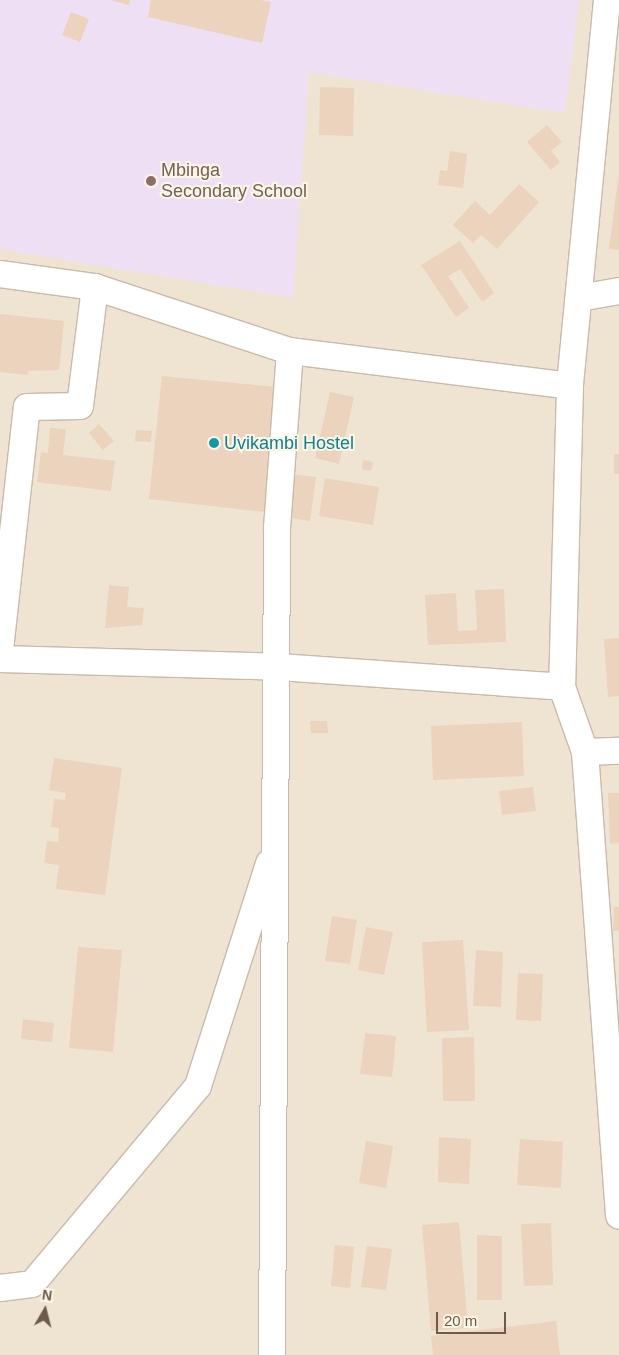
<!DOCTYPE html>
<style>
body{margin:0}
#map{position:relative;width:619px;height:1355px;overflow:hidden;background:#f9f2e2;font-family:Helvetica,sans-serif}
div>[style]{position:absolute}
.residential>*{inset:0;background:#efe4d1}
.education>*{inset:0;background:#efdff5}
.building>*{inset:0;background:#ebd3bd}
.roads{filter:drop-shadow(1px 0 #c8baab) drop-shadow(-1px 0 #c8baab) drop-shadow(0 1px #c8baab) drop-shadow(0 -1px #c8baab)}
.minor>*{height:26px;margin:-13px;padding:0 13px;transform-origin:13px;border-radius:13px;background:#fff}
.dots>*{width:14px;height:14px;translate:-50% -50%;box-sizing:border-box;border:2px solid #fcf6e7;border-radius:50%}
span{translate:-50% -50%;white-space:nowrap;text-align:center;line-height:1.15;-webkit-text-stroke:4px #fcf6e7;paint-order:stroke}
.education-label{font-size:18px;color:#785e54}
.left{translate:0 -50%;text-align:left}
.culture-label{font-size:18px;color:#0d838f}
.north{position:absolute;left:20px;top:1285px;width:50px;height:50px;-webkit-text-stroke:4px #fcf6e7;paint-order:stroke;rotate:8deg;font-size:14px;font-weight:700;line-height:20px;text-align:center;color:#6d5a4c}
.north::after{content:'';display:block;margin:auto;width:18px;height:22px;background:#6d5a4c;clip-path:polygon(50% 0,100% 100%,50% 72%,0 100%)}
.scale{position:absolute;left:436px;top:1312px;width:70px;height:22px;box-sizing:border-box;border:2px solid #6d5a4c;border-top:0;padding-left:6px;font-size:15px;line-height:18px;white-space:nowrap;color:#6d5a4c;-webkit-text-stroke:4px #fcf6e7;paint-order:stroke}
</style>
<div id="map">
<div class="residential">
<i style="clip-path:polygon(0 0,619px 0,619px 1355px,0 1355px)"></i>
</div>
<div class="education">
<i style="clip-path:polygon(0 0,579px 0,565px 113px,309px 72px,293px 298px,0 249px)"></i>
</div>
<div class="building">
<i style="clip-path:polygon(110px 0,130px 0,129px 5px)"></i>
<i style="clip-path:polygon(151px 0,261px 0,271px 2px,262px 43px,148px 17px)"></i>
<i style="clip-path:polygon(71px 12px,89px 19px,80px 42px,62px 35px)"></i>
<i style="clip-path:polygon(320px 87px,354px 88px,353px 136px,319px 135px)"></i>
<i style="clip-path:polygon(547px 125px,562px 142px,551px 151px,560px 162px,551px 170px,527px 142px)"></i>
<i style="clip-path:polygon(450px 151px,467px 154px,463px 188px,438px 185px,440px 170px,447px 171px)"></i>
<i style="clip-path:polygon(618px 178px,619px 178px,619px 250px,609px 249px)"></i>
<i style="clip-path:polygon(519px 184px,539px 202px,497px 249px,481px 235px,473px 243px,453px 225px,475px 201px,490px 215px)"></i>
<i style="clip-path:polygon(460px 241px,494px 293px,482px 302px,460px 269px,448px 276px,469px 308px,456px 317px,421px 265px)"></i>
<i style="clip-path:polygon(0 314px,64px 321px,59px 370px,28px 371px,28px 375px,0 372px)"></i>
<i style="clip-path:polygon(162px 376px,278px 387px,266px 512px,149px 499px)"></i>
<i style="clip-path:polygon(330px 392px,354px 397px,339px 464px,315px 458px)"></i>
<i style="clip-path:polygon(99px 424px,114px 441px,103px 450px,89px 433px)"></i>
<i style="clip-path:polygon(50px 428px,66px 429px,63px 455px,115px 461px,111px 491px,37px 482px,41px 452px,48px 453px)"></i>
<i style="clip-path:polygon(136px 430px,152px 431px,151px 442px,135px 441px)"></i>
<i style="clip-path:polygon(614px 454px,619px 454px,619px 474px,614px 474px)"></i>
<i style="clip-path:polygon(363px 460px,373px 462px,371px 471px,362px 469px)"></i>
<i style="clip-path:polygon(291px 474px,316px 477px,310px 521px,285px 517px)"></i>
<i style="clip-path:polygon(325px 478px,379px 487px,373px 525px,319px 516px)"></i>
<i style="clip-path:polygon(109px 585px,129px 587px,127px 607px,144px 608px,142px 625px,105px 628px)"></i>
<i style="clip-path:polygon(504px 589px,506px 642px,428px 645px,425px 595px,456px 593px,458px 631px,477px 630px,475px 590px)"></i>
<i style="clip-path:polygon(619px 638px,619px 696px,608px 697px,604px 639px)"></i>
<i style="clip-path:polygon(310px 721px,327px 721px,328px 733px,311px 733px)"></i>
<i style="clip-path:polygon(522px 722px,524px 776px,433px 780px,431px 726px)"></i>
<i style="clip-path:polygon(54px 758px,122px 768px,105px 895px,56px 889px,59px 865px,44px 863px,47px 841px,58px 842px,59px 828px,51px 827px,54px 799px,65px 800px,66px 793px,49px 790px)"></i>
<i style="clip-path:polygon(533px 787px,536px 811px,502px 815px,499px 791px)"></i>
<i style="clip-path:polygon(608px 793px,619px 793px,619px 843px,610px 844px)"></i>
<i style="clip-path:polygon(614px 907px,619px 907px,619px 931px,613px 931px)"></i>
<i style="clip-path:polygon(332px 916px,357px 920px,350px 964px,325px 961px)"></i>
<i style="clip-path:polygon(366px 927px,393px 932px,384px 975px,358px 970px)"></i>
<i style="clip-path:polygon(463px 940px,469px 1030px,427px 1032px,422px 942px)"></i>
<i style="clip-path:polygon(78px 947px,122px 950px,113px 1052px,69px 1048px)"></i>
<i style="clip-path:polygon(476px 950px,503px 952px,501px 1007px,473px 1006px)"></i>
<i style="clip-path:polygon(518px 973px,543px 974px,541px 1021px,516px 1020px)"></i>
<i style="clip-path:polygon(23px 1019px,54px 1023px,52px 1042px,21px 1039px)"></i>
<i style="clip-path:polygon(365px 1033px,396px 1036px,392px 1077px,360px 1074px)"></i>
<i style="clip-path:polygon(474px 1037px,475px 1101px,443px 1101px,442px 1038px)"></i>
<i style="clip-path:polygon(439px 1137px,471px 1139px,469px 1184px,438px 1182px)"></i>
<i style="clip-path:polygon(520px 1139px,563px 1142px,561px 1188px,517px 1185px)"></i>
<i style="clip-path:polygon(366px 1141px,393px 1146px,386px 1188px,359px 1183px)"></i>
<i style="clip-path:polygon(459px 1222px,468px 1328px,431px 1331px,422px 1225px)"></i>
<i style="clip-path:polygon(551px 1223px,553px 1285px,524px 1286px,521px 1224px)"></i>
<i style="clip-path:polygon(477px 1235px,502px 1236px,502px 1300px,477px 1300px)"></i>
<i style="clip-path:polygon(335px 1245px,354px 1247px,350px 1288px,331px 1286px)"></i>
<i style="clip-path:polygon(367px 1246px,392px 1249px,386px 1290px,361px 1287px)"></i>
<i style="clip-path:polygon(556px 1321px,560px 1355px,433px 1355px,431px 1336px)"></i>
</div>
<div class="roads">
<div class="minor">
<i style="left:607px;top:0;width:388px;rotate:95.5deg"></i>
<i style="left:570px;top:386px;width:301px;rotate:91.5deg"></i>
<i style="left:562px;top:687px;width:69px;rotate:70.5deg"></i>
<i style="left:585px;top:752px;width:465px;rotate:85.8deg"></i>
<i style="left:0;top:274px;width:96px;rotate:7.8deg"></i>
<i style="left:95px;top:287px;width:205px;rotate:18.2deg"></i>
<i style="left:290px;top:351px;width:282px;rotate:7.1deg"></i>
<i style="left:579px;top:298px;width:41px;rotate:-9.9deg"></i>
<i style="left:0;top:650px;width:244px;rotate:-83.7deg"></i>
<i style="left:27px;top:407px;width:53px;rotate:-1.1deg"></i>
<i style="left:80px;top:406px;width:120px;rotate:-82.8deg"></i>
<i style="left:0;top:659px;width:279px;rotate:1.6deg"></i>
<i style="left:279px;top:667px;width:284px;rotate:4deg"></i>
<i style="left:585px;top:752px;width:34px;rotate:-2deg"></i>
<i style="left:0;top:1288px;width:32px;rotate:-7deg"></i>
<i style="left:32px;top:1284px;width:258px;rotate:-50deg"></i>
<i style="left:198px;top:1086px;width:234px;rotate:-72.3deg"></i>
<i style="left:272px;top:1355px;width:827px;rotate:-89.65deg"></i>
<i style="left:277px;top:528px;width:177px;rotate:-85.8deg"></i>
</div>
</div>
<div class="dots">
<i style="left:151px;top:181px;background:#8d6e63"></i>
<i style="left:214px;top:443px;background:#0f9aa8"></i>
</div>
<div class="education-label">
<span class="left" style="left:161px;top:181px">Mbinga<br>Secondary School</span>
</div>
<div class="culture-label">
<span class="left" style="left:224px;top:443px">Uvikambi Hostel</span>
</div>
<div class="north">N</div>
<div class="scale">20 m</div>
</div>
